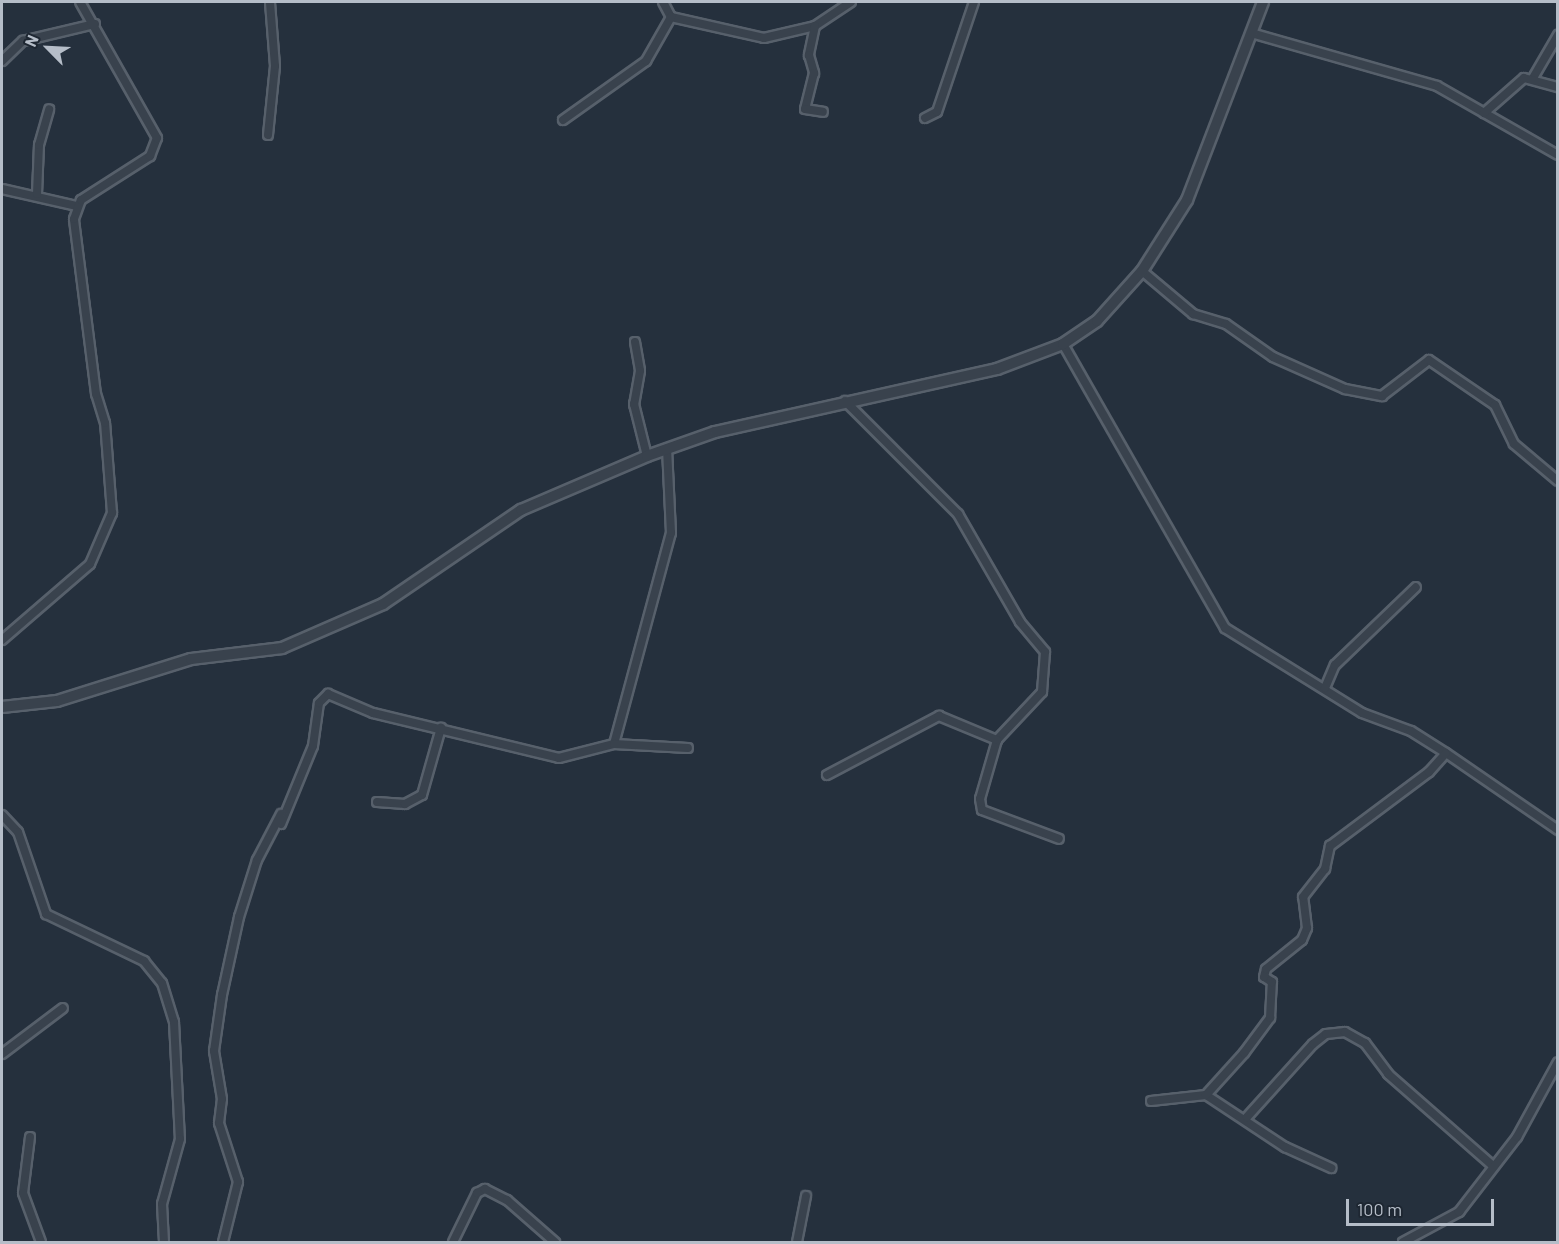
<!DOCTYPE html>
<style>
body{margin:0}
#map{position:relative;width:1559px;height:1244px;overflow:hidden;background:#25303d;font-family:Barlow,sans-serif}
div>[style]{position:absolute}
.roads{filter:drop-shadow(2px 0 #57606b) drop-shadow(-2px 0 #57606b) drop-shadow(0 2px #57606b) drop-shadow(0 -2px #57606b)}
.minor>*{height:8px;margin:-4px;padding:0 4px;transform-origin:4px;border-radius:4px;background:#39424d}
.tertiary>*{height:10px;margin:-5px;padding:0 5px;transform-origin:5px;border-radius:5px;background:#39424d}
span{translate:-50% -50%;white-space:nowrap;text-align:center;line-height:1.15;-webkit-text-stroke:6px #1e2732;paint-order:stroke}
.frame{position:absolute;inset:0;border:3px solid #b5bdc8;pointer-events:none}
.north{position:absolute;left:18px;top:18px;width:60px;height:60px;-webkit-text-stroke:4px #1e2732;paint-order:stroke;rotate:294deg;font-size:16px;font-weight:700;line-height:24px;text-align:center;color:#b5bdc8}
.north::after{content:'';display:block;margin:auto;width:21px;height:27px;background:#b5bdc8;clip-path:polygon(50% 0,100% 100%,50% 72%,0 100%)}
.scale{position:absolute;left:1346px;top:1199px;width:148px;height:27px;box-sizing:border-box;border:3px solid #b5bdc8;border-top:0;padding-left:8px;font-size:18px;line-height:21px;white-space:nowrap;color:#b5bdc8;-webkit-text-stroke:4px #1e2732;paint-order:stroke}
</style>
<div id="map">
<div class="roads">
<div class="minor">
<i style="left:663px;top:2px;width:17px;rotate:62deg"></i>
<i style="left:671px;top:17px;width:95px;rotate:12.7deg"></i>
<i style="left:764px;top:38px;width:52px;rotate:-13.2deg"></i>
<i style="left:815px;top:26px;width:43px;rotate:-33.7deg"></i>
<i style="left:815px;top:26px;width:30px;rotate:102deg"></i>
<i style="left:809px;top:55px;width:19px;rotate:74deg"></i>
<i style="left:814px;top:73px;width:37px;rotate:104deg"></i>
<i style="left:805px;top:109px;width:18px;rotate:9deg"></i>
<i style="left:1251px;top:33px;width:193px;rotate:15.9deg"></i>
<i style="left:1437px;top:86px;width:139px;rotate:29.7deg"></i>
<i style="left:2px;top:61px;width:29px;rotate:-44deg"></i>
<i style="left:23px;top:41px;width:74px;rotate:-13.3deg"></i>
<i style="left:1533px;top:78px;width:50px;rotate:-59.8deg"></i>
<i style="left:1484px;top:113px;width:53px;rotate:-41.2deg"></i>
<i style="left:1524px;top:78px;width:35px;rotate:15deg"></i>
<i style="left:925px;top:118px;width:13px;rotate:-27deg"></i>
<i style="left:937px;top:112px;width:116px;rotate:-71.4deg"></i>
<i style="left:563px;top:120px;width:102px;rotate:-35.4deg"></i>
<i style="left:646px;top:61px;width:51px;rotate:-60.4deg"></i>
<i style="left:268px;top:135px;width:69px;rotate:-84.2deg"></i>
<i style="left:275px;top:66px;width:64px;rotate:-94.5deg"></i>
<i style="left:2px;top:189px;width:76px;rotate:12.9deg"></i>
<i style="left:37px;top:194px;width:49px;rotate:-87.7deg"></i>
<i style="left:39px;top:145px;width:37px;rotate:-74deg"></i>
<i style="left:1142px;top:271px;width:67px;rotate:40.1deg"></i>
<i style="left:1193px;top:314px;width:34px;rotate:17deg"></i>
<i style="left:1226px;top:324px;width:57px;rotate:35.1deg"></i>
<i style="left:1273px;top:357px;width:79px;rotate:24deg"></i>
<i style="left:1345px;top:389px;width:38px;rotate:11deg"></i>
<i style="left:1382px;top:396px;width:59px;rotate:-37.5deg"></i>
<i style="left:1429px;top:360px;width:80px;rotate:34.3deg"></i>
<i style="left:1495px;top:405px;width:43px;rotate:64deg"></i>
<i style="left:1514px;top:444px;width:57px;rotate:40.1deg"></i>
<i style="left:635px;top:342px;width:29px;rotate:80deg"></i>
<i style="left:640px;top:371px;width:34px;rotate:100deg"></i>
<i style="left:634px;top:404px;width:54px;rotate:76deg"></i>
<i style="left:1063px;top:344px;width:327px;rotate:60.3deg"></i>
<i style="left:1225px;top:628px;width:161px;rotate:31.8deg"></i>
<i style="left:1362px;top:713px;width:52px;rotate:20.2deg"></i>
<i style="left:1411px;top:731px;width:41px;rotate:32.2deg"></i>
<i style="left:1446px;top:753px;width:136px;rotate:34.5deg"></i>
<i style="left:845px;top:401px;width:160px;rotate:45deg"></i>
<i style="left:958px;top:514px;width:125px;rotate:60.1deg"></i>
<i style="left:1020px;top:622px;width:39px;rotate:50deg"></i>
<i style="left:1045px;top:652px;width:40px;rotate:94.3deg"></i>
<i style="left:1042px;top:692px;width:66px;rotate:133.2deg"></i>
<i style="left:997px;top:740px;width:61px;rotate:106.1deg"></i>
<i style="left:980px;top:799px;width:11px;rotate:80deg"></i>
<i style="left:982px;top:810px;width:82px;rotate:20.6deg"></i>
<i style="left:2px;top:640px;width:116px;rotate:-40.8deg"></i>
<i style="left:90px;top:564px;width:56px;rotate:-66.7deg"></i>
<i style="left:112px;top:513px;width:90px;rotate:-94.4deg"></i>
<i style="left:105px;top:423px;width:30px;rotate:-107deg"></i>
<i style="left:96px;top:394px;width:176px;rotate:-97.2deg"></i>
<i style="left:74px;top:219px;width:20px;rotate:-70deg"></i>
<i style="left:81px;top:200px;width:82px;rotate:-32.5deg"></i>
<i style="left:150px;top:156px;width:19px;rotate:-69deg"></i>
<i style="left:157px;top:138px;width:156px;rotate:-119.5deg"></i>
<i style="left:1325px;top:688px;width:25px;rotate:-67deg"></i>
<i style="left:1335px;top:665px;width:112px;rotate:-43.9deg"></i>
<i style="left:614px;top:744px;width:219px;rotate:-74.9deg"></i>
<i style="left:671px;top:533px;width:84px;rotate:-92.7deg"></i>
<i style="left:827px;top:775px;width:127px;rotate:-27.8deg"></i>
<i style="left:939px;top:716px;width:63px;rotate:22.5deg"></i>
<i style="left:377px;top:802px;width:28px;rotate:4deg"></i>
<i style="left:405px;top:804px;width:19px;rotate:-28deg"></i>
<i style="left:422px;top:795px;width:70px;rotate:-74.2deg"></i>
<i style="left:2px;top:815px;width:23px;rotate:47deg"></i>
<i style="left:18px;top:832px;width:87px;rotate:71.1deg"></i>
<i style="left:46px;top:914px;width:109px;rotate:25.6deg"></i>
<i style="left:144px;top:961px;width:28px;rotate:51deg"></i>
<i style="left:162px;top:983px;width:41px;rotate:72.9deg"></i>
<i style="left:174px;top:1022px;width:117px;rotate:87.1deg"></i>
<i style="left:180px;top:1139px;width:67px;rotate:105.5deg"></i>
<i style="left:162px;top:1204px;width:38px;rotate:87deg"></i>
<i style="left:281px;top:824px;width:84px;rotate:-67.7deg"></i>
<i style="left:313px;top:746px;width:43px;rotate:-82.1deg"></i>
<i style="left:319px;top:703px;width:13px;rotate:-45deg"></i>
<i style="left:328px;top:694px;width:49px;rotate:22.9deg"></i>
<i style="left:373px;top:713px;width:191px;rotate:13.6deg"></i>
<i style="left:559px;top:758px;width:57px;rotate:-14.3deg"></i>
<i style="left:614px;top:744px;width:74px;rotate:3.1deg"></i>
<i style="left:2px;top:1054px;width:76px;rotate:-37deg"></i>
<i style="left:1206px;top:1095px;width:95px;rotate:33.4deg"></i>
<i style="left:1285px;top:1147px;width:51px;rotate:24.5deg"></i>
<i style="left:1151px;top:1101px;width:55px;rotate:-6.2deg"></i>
<i style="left:1206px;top:1095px;width:57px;rotate:-47.9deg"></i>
<i style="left:1244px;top:1053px;width:44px;rotate:-53.4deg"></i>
<i style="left:1270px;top:1018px;width:36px;rotate:-87deg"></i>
<i style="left:1272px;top:982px;width:9px;rotate:-148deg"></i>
<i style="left:1264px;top:977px;width:8px;rotate:-76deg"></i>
<i style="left:1266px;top:969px;width:46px;rotate:-38.9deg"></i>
<i style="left:1302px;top:940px;width:13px;rotate:-67deg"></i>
<i style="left:1307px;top:928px;width:31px;rotate:-97deg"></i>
<i style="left:1303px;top:897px;width:36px;rotate:-52deg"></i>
<i style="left:1325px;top:869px;width:24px;rotate:-78deg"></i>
<i style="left:1330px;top:846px;width:124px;rotate:-36.8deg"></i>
<i style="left:1429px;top:772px;width:25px;rotate:-48deg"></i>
<i style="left:1247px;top:1117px;width:98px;rotate:-47.9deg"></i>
<i style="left:1313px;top:1044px;width:16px;rotate:-38deg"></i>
<i style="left:1326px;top:1034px;width:19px;rotate:-6deg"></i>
<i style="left:1345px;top:1032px;width:23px;rotate:29deg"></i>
<i style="left:1365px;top:1043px;width:39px;rotate:53deg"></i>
<i style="left:1388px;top:1074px;width:140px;rotate:41.2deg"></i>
<i style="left:30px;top:1137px;width:56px;rotate:97.1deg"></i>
<i style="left:23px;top:1193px;width:52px;rotate:69.8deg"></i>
<i style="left:223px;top:1242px;width:62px;rotate:-76deg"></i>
<i style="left:238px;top:1182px;width:62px;rotate:-107.9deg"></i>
<i style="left:219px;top:1123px;width:24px;rotate:-83deg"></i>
<i style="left:222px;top:1099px;width:49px;rotate:-99.5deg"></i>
<i style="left:214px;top:1051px;width:57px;rotate:-81.9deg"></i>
<i style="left:222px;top:995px;width:80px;rotate:-77.7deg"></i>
<i style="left:239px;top:917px;width:60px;rotate:-72.5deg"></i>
<i style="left:257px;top:860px;width:52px;rotate:-62.4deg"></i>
<i style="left:453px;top:1242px;width:55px;rotate:-63.9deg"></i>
<i style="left:477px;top:1193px;width:9px;rotate:-27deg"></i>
<i style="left:485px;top:1189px;width:25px;rotate:27deg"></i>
<i style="left:507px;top:1200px;width:64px;rotate:41.2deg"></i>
<i style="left:797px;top:1242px;width:47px;rotate:-78.9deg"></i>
<i style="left:1403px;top:1242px;width:64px;rotate:-28.2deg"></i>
<i style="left:1459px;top:1212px;width:95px;rotate:-52.3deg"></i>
<i style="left:1517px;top:1137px;width:85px;rotate:-61.3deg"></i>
</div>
<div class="tertiary">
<i style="left:2px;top:707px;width:55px;rotate:-6.2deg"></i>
<i style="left:57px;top:701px;width:140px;rotate:-17.4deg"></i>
<i style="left:191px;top:659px;width:92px;rotate:-6.9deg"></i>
<i style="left:282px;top:648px;width:110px;rotate:-23.5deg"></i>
<i style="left:383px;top:604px;width:167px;rotate:-34.3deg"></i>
<i style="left:521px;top:510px;width:137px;rotate:-23.2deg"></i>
<i style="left:647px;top:456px;width:72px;rotate:-19.4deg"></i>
<i style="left:715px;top:432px;width:289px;rotate:-12.6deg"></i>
<i style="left:997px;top:369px;width:71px;rotate:-20.7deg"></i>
<i style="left:1063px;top:344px;width:41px;rotate:-34.1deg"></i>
<i style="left:1097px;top:321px;width:67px;rotate:-48deg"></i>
<i style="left:1142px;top:271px;width:84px;rotate:-57.6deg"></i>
<i style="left:1187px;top:200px;width:212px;rotate:-69deg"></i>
</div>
</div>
<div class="frame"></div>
<div class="north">N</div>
<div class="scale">100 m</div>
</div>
